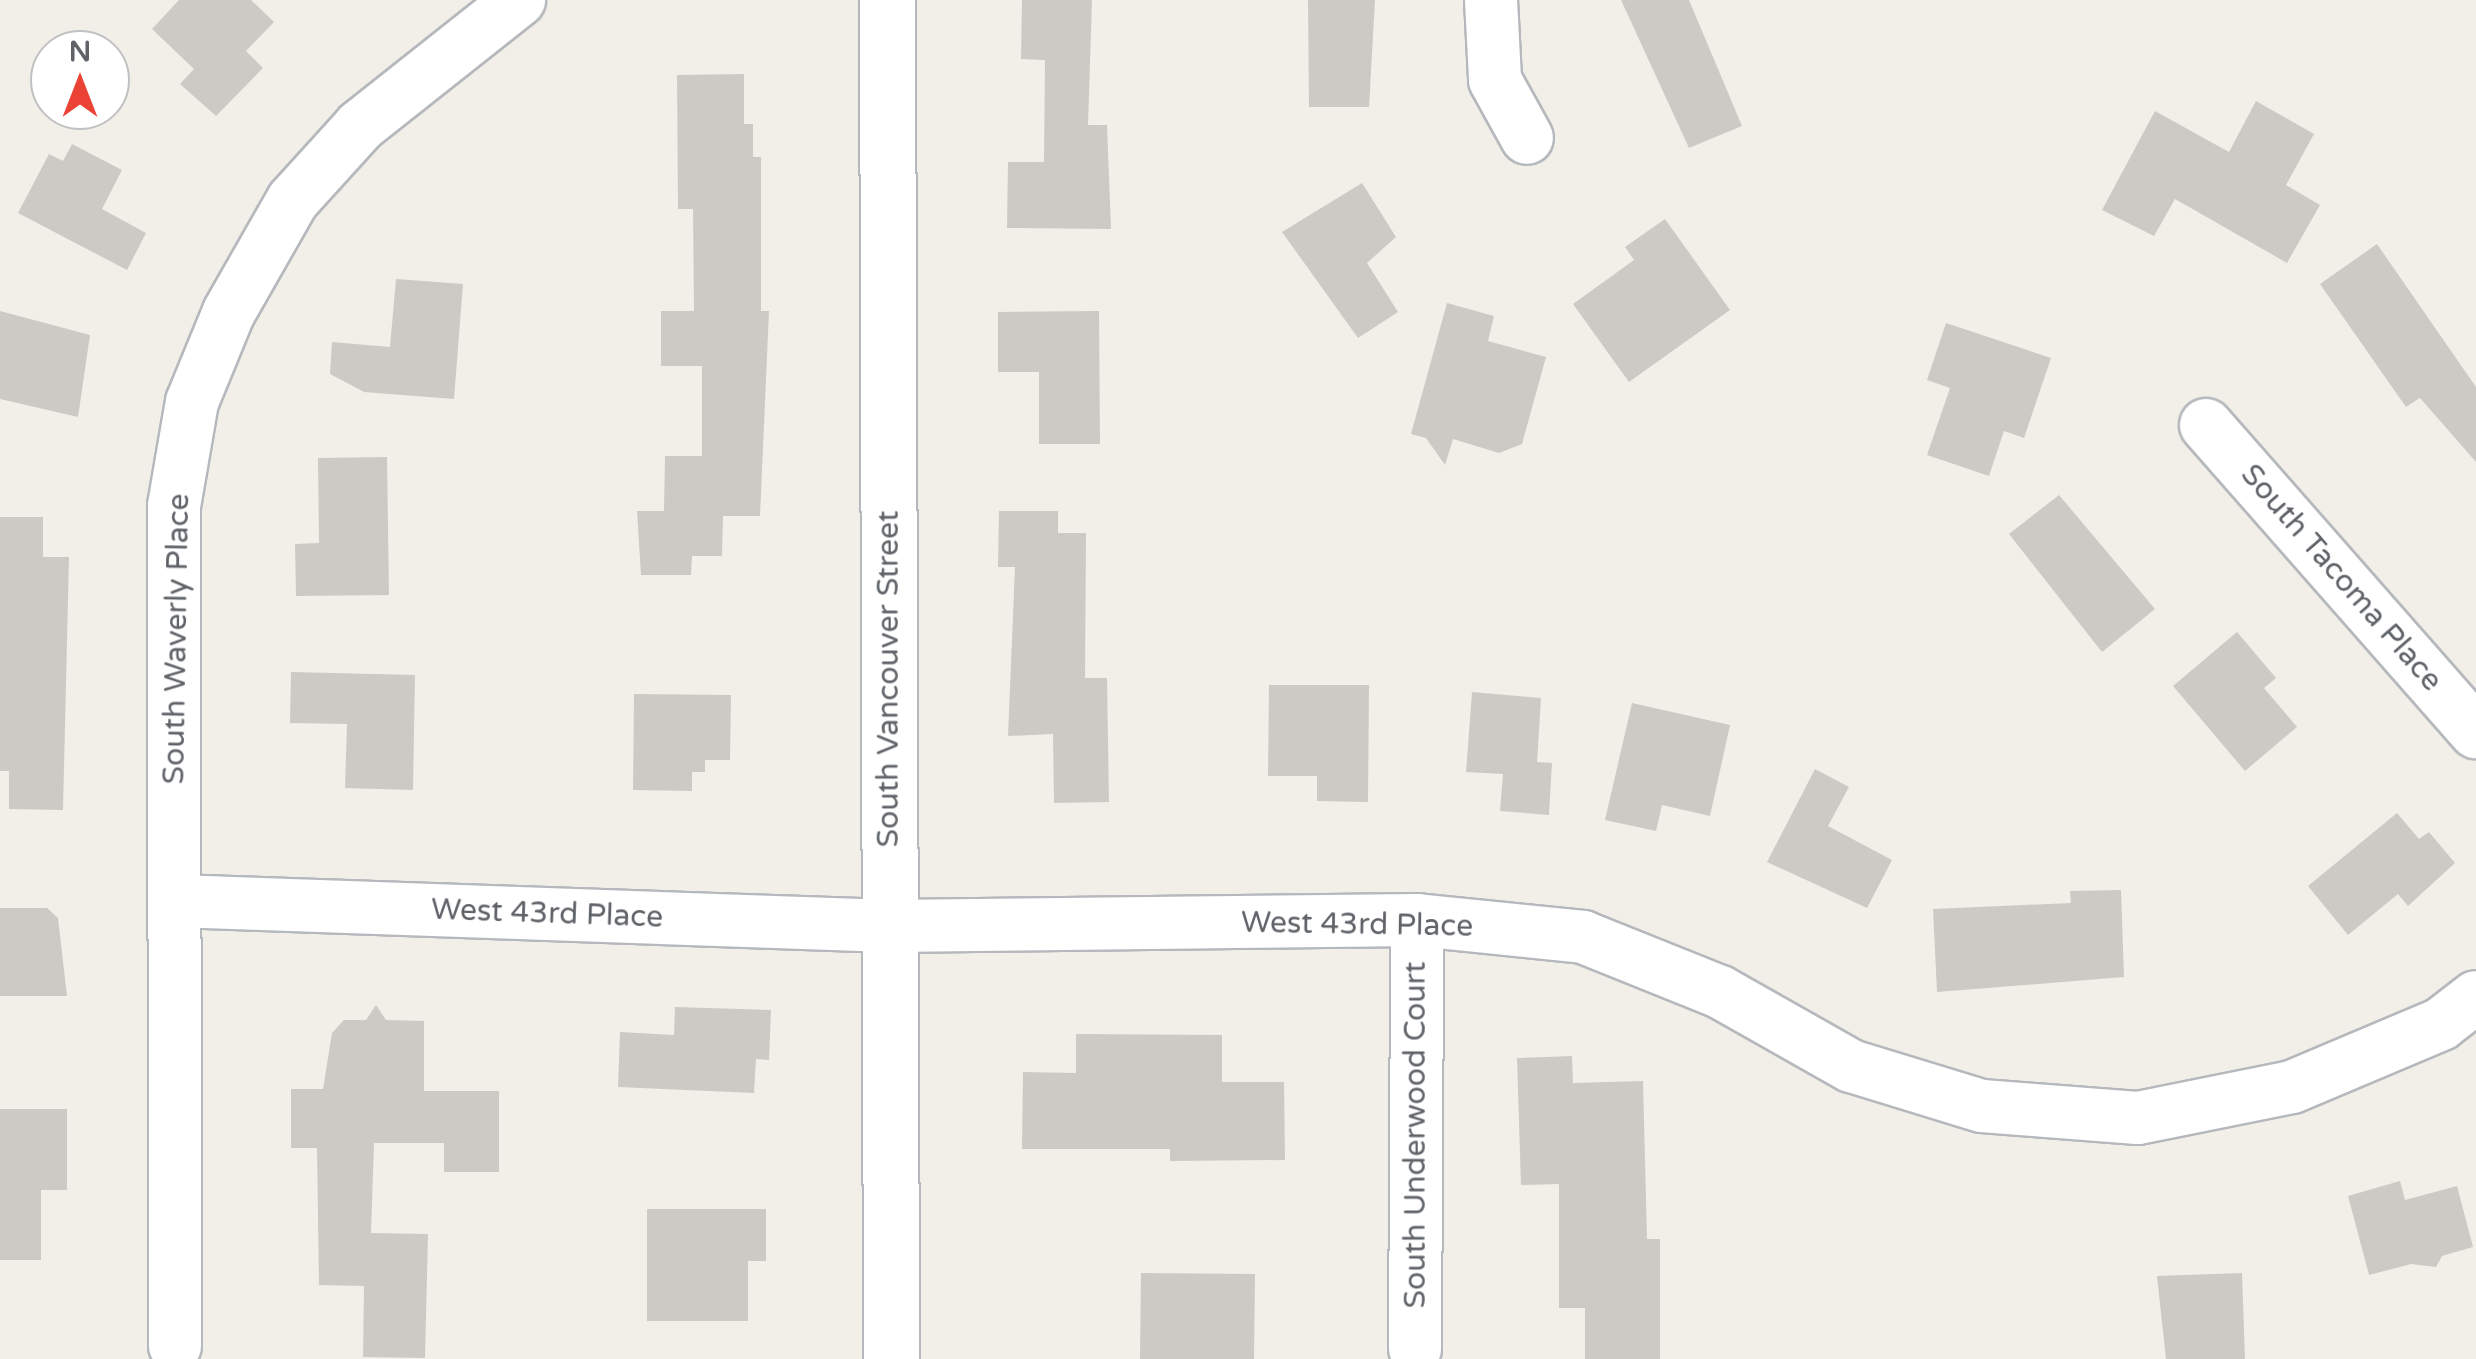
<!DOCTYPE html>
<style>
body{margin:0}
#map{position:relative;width:2476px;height:1359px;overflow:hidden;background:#f1efe8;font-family:"Varela Round",sans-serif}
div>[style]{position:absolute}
.building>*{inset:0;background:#cccac5}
.roads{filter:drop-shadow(2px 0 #b5b8bc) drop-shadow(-2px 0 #b5b8bc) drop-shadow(0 2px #b5b8bc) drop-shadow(0 -2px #b5b8bc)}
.minor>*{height:52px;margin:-26px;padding:0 26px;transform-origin:26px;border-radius:26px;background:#fff}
.tertiary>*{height:55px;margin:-27.5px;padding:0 27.5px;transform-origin:27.5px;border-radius:27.5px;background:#fff}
span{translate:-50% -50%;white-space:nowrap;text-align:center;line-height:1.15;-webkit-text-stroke:8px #fff;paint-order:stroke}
.street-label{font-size:30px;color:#5f6368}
.north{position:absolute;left:30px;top:30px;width:100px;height:100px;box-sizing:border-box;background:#fff;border:2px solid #bfc1c3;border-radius:50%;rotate:0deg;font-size:28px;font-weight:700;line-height:40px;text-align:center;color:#5f6368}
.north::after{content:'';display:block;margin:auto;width:35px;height:45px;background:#ea4335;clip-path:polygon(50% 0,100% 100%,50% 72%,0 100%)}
</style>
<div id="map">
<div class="building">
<i style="clip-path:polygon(179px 0,251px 0,274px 22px,246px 51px,263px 68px,216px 116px,180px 84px,194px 69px,152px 29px)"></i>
<i style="clip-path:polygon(1022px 0,1092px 0,1088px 125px,1107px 125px,1111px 229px,1007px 228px,1008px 162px,1044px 162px,1045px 60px,1021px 59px)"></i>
<i style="clip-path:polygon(1308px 0,1375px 0,1369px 107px,1309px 107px)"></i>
<i style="clip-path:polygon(1621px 0,1689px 0,1742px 126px,1689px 148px)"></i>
<i style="clip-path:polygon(744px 74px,744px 124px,753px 124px,753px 157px,761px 157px,761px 311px,769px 311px,760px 516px,723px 516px,722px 556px,692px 556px,691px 575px,641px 575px,637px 511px,664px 511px,665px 456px,702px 456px,702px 366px,661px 366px,661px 311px,694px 311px,693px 209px,678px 209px,677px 75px)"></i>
<i style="clip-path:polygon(2256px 101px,2314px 134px,2286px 185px,2320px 205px,2287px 263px,2175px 199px,2154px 236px,2102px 210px,2155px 111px,2229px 152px)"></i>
<i style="clip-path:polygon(72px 144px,122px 170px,102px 209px,146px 233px,127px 270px,18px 213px,49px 154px,63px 161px)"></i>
<i style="clip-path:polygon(1362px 183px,1396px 237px,1367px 263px,1398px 312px,1358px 338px,1282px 232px)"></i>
<i style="clip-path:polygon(1665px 219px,1730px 310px,1629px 382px,1573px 304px,1634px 260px,1625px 247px)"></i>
<i style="clip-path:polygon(2377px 244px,2476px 387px,2476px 462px,2420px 398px,2406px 407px,2320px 284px)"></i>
<i style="clip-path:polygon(396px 279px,463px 284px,454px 399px,364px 392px,330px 374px,332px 342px,390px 347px)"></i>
<i style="clip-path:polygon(1447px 303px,1494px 316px,1488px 341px,1546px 357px,1522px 444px,1499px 453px,1453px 439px,1445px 465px,1426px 438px,1411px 434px)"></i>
<i style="clip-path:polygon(0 311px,90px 335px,78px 417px,0 399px)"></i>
<i style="clip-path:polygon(1099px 311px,1100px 444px,1039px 444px,1039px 372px,998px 372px,998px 312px)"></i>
<i style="clip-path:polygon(1946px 323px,2051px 358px,2024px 438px,2004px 431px,1989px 476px,1927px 455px,1950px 388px,1927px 380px)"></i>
<i style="clip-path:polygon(387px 457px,389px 595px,296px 596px,295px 544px,319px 543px,318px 458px)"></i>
<i style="clip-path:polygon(2059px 495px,2155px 609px,2102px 652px,2009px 534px)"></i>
<i style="clip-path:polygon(999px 511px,1058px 511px,1058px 533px,1086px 533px,1085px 678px,1107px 678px,1109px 802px,1054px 803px,1053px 734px,1008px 736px,1015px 567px,998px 567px)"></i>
<i style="clip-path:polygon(0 517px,43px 517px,43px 557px,69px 557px,63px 810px,9px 809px,9px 771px,0 771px)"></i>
<i style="clip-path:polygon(2237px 632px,2276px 678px,2264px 688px,2297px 727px,2245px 771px,2173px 686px)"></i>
<i style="clip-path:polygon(291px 672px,415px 675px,413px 790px,345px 788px,347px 724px,290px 723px)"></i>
<i style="clip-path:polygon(1269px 685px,1369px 685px,1368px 802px,1317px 801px,1317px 776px,1268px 776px)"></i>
<i style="clip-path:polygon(1472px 692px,1541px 698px,1537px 762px,1552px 763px,1549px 815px,1500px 811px,1503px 774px,1466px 772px)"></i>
<i style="clip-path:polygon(634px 694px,731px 695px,730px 760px,705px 760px,705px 772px,692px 772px,692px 791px,633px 790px)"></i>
<i style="clip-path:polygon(1632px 703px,1730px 725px,1710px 816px,1662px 805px,1656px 831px,1605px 820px)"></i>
<i style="clip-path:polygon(1815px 769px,1849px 787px,1828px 826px,1892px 860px,1867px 908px,1767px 862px)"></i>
<i style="clip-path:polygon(2397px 813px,2419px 839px,2429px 832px,2455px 863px,2408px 906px,2398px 894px,2348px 935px,2308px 886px)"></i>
<i style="clip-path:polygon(2121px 890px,2124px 977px,1937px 992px,1933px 909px,2071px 903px,2070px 891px)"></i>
<i style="clip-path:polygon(0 908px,47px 908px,58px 918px,67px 996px,0 996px)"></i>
<i style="clip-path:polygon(376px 1005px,386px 1020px,424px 1021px,424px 1091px,499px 1091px,499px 1172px,444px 1172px,444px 1143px,374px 1143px,371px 1233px,428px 1234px,425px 1358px,363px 1357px,364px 1286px,319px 1285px,317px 1148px,291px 1148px,291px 1089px,323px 1089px,332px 1033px,344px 1020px,366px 1020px)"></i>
<i style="clip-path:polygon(675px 1007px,771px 1010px,769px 1060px,756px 1059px,754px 1093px,618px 1087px,620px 1032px,674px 1035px)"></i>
<i style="clip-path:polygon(1076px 1034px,1222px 1035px,1222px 1082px,1284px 1082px,1285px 1160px,1170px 1161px,1170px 1149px,1022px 1149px,1023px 1072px,1076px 1073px)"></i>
<i style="clip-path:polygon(1572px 1056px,1573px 1083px,1643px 1081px,1647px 1239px,1660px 1239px,1660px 1359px,1585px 1359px,1585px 1308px,1559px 1308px,1559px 1184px,1521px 1185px,1517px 1058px)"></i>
<i style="clip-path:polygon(0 1109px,67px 1109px,67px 1190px,41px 1190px,41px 1260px,0 1260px)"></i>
<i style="clip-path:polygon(2400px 1181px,2405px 1200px,2457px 1186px,2473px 1247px,2442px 1256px,2436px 1267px,2411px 1264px,2369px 1275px,2348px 1196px)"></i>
<i style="clip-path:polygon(647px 1209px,766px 1209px,766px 1261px,748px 1261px,748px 1321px,647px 1321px)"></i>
<i style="clip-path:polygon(1141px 1273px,1255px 1274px,1254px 1359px,1140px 1359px)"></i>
<i style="clip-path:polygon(2242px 1273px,2245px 1359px,2166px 1359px,2157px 1276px)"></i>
</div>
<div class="roads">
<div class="minor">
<i style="left:1491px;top:0;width:80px;rotate:87.1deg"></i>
<i style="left:1495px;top:80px;width:66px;rotate:61.1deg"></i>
<i style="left:2206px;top:425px;width:409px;rotate:48.7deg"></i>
<i style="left:176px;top:901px;width:714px;rotate:2.01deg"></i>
<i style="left:890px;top:926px;width:527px;rotate:-0.65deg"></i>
<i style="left:1417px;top:920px;width:167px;rotate:5.8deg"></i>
<i style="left:1583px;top:937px;width:148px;rotate:21.9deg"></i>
<i style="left:1720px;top:992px;width:150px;rotate:29.5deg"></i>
<i style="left:1851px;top:1066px;width:137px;rotate:17deg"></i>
<i style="left:1982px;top:1106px;width:156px;rotate:4.4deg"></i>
<i style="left:2138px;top:1118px;width:157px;rotate:-11.4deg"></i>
<i style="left:2292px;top:1087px;width:162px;rotate:-22.9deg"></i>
<i style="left:2441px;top:1024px;width:44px;rotate:-37.6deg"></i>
<i style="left:175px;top:1346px;width:840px;rotate:-90.07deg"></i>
<i style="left:174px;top:506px;width:106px;rotate:-80.2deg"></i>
<i style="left:192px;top:402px;width:97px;rotate:-67.7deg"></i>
<i style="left:229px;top:312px;width:129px;rotate:-60.3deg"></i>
<i style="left:293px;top:200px;width:100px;rotate:-47.8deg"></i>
<i style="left:360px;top:126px;width:203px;rotate:-38.4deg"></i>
<i style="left:1415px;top:1349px;width:429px;rotate:-89.7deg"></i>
</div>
<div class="tertiary">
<i style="left:887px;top:0;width:1359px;rotate:89.83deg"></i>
</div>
</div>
<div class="street-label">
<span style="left:2341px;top:578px;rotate:49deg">South Tacoma Place</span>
<span style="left:177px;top:639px;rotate:-89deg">South Waverly Place</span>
<span style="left:889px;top:679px;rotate:-90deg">South Vancouver Street</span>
<span style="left:547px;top:914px;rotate:2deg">West 43rd Place</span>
<span style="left:1357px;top:925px;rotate:1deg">West 43rd Place</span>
<span style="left:1416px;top:1135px;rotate:-90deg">South Underwood Court</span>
</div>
<div class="north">N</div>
</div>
